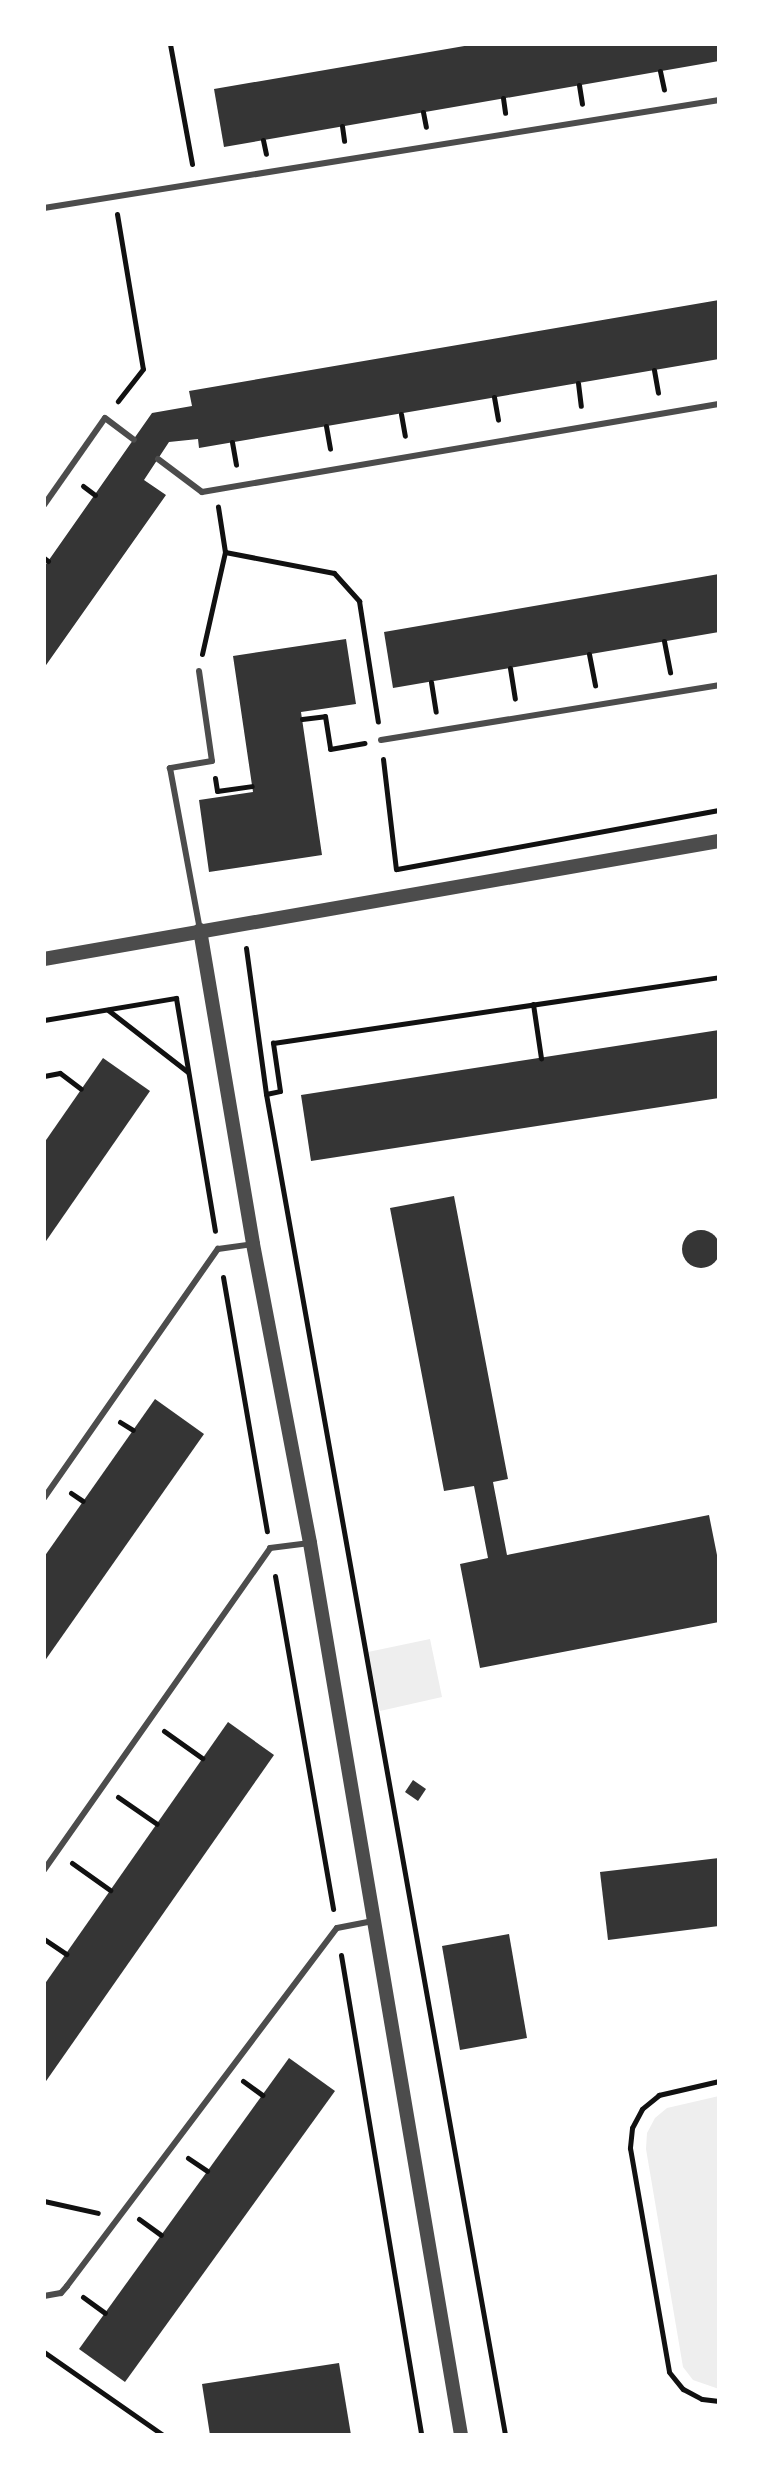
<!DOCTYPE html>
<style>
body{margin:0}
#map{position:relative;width:763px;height:2479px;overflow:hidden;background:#fff;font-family:"Fira Sans Condensed",sans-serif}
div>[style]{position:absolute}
.green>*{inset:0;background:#eee}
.building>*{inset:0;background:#353535}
.round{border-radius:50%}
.path>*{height:5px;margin:-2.5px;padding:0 2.5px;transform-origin:2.5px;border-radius:2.5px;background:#111}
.service>*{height:6px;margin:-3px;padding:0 3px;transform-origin:3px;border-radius:3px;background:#4c4c4c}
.tertiary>*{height:14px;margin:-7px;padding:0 7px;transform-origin:7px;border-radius:7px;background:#4c4c4c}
span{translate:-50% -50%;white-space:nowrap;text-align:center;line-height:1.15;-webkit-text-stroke:8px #fff;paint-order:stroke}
.frame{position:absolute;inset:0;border:46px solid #fff;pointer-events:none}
</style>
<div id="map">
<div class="green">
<i style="clip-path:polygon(430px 1639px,442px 1697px,380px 1711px,368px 1652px)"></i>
<i style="clip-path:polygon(719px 2096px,719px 2389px,693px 2380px,683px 2367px,646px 2149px,647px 2133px,655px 2118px,667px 2108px)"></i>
</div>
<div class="building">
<i style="clip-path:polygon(476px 44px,719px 44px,719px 61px,224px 147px,214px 89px)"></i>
<i style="clip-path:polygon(719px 300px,719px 359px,199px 448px,198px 439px,169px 442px,144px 480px,166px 495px,44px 668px,44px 567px,152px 413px,192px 406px,189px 391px)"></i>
<i style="clip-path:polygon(719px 574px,719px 632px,393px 688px,384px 632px)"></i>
<i style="clip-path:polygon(346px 639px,356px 704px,301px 712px,322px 855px,209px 872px,199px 800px,253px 792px,233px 656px)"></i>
<i style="clip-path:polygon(719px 1030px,719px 1098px,311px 1161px,301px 1095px)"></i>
<i style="clip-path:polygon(103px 1058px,150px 1091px,44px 1244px,44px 1143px)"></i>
<i style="clip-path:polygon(454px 1196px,508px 1479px,493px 1482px,507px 1555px,709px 1515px,719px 1565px,719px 1622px,480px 1668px,460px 1564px,488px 1558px,474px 1486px,444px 1491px,390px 1208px)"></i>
<i class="round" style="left:682px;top:1230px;width:38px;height:38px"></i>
<i style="clip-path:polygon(155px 1399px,204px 1434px,44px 1662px,44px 1557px)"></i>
<i style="clip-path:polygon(228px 1722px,274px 1755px,44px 2084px,44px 1985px)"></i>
<i style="clip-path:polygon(413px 1780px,426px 1789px,418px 1801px,405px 1792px)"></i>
<i style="clip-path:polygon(719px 1858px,719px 1926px,608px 1940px,600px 1872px)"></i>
<i style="clip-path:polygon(509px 1934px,527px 2038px,460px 2050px,442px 1946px)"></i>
<i style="clip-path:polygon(289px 2058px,335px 2091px,125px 2382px,79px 2349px)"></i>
<i style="clip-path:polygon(339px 2363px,351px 2435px,210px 2435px,202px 2384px)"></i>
</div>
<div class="path">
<i style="left:170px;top:44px;width:122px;rotate:79.6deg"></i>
<i style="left:660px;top:71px;width:19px;rotate:78deg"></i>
<i style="left:579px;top:85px;width:19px;rotate:81deg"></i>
<i style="left:503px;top:98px;width:15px;rotate:82deg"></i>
<i style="left:423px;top:112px;width:15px;rotate:79deg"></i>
<i style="left:342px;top:126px;width:15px;rotate:82deg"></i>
<i style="left:263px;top:140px;width:14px;rotate:78deg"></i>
<i style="left:117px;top:214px;width:157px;rotate:80.5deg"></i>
<i style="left:143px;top:369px;width:41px;rotate:128deg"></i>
<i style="left:654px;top:370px;width:23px;rotate:80deg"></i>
<i style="left:578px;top:383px;width:23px;rotate:83deg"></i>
<i style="left:494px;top:397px;width:23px;rotate:80deg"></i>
<i style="left:401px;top:414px;width:22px;rotate:80deg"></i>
<i style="left:326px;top:426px;width:23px;rotate:80deg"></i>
<i style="left:232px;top:442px;width:23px;rotate:80deg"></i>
<i style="left:83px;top:486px;width:15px;rotate:37deg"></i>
<i style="left:225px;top:552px;width:111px;rotate:10.9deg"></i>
<i style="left:334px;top:573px;width:38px;rotate:48deg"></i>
<i style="left:359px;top:601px;width:122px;rotate:81.1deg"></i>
<i style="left:44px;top:558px;width:5px;rotate:37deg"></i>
<i style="left:664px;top:641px;width:32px;rotate:79deg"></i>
<i style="left:202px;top:654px;width:105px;rotate:-77.3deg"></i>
<i style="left:225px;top:552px;width:46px;rotate:-98.8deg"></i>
<i style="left:589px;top:654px;width:32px;rotate:79deg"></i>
<i style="left:510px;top:668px;width:31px;rotate:81deg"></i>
<i style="left:431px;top:682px;width:30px;rotate:81deg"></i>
<i style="left:302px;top:719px;width:23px;rotate:-7deg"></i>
<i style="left:325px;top:716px;width:33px;rotate:81deg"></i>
<i style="left:330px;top:749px;width:35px;rotate:-10deg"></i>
<i style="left:383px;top:759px;width:111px;rotate:83.3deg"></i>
<i style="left:215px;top:778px;width:13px;rotate:81deg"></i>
<i style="left:217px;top:791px;width:35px;rotate:-8deg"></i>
<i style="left:397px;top:869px;width:327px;rotate:-10.4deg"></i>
<i style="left:246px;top:948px;width:147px;rotate:82.2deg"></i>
<i style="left:266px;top:1094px;width:1362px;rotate:79.89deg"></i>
<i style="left:533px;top:1004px;width:55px;rotate:81.6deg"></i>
<i style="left:108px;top:1010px;width:101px;rotate:37.8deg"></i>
<i style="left:44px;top:1020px;width:134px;rotate:-9.5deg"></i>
<i style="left:176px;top:998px;width:236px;rotate:80.5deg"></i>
<i style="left:44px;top:1076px;width:16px;rotate:-11deg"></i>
<i style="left:60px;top:1073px;width:26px;rotate:37deg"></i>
<i style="left:266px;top:1094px;width:14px;rotate:-12deg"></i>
<i style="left:280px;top:1091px;width:49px;rotate:-98.3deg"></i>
<i style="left:273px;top:1043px;width:451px;rotate:-8.4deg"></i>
<i style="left:223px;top:1277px;width:258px;rotate:80.2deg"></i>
<i style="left:120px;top:1422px;width:15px;rotate:32deg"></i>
<i style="left:71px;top:1493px;width:14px;rotate:34deg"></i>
<i style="left:275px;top:1576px;width:338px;rotate:80.1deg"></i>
<i style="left:164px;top:1731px;width:47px;rotate:35.4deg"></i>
<i style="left:118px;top:1797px;width:47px;rotate:34.7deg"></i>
<i style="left:72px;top:1863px;width:47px;rotate:35.4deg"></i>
<i style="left:44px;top:1939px;width:27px;rotate:34deg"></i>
<i style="left:341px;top:1955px;width:487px;rotate:80.5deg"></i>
<i style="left:243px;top:2081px;width:24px;rotate:36deg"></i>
<i style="left:719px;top:2081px;width:62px;rotate:166.9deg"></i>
<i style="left:659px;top:2095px;width:22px;rotate:141deg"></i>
<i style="left:642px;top:2109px;width:21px;rotate:118deg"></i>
<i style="left:632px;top:2128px;width:20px;rotate:96deg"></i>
<i style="left:630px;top:2148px;width:227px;rotate:80.1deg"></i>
<i style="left:669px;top:2372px;width:22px;rotate:51deg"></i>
<i style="left:683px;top:2389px;width:21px;rotate:28deg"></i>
<i style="left:702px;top:2399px;width:17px;rotate:7deg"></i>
<i style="left:188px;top:2158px;width:23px;rotate:34deg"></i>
<i style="left:44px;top:2201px;width:55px;rotate:12.5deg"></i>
<i style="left:139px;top:2219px;width:27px;rotate:36deg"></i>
<i style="left:83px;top:2297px;width:27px;rotate:36deg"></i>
<i style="left:44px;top:2352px;width:145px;rotate:34.9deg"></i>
</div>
<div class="service">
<i style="left:44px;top:208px;width:684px;rotate:-9.09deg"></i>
<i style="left:158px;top:459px;width:55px;rotate:36.9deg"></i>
<i style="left:202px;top:492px;width:524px;rotate:-9.66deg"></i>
<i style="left:44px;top:505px;width:106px;rotate:-55deg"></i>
<i style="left:105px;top:418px;width:36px;rotate:37deg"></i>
<i style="left:199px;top:671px;width:91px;rotate:81.8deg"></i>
<i style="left:212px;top:761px;width:43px;rotate:170.5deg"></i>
<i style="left:170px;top:768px;width:165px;rotate:79.5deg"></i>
<i style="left:381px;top:740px;width:342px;rotate:-9.2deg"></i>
<i style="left:44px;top:1498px;width:304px;rotate:-55.1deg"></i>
<i style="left:218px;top:1249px;width:35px;rotate:-8deg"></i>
<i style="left:44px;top:1870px;width:393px;rotate:-54.9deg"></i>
<i style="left:270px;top:1548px;width:40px;rotate:-7.1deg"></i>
<i style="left:44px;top:2296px;width:17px;rotate:-10deg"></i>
<i style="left:61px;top:2293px;width:9px;rotate:-49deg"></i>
<i style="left:67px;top:2286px;width:448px;rotate:-53deg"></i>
<i style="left:337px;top:1928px;width:38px;rotate:-11deg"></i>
</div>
<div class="tertiary">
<i style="left:200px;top:930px;width:318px;rotate:80.4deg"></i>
<i style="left:253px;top:1244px;width:304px;rotate:79.2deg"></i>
<i style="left:310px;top:1543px;width:905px;rotate:80.39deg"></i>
<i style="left:44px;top:959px;width:685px;rotate:-9.92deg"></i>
</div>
<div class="frame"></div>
</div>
